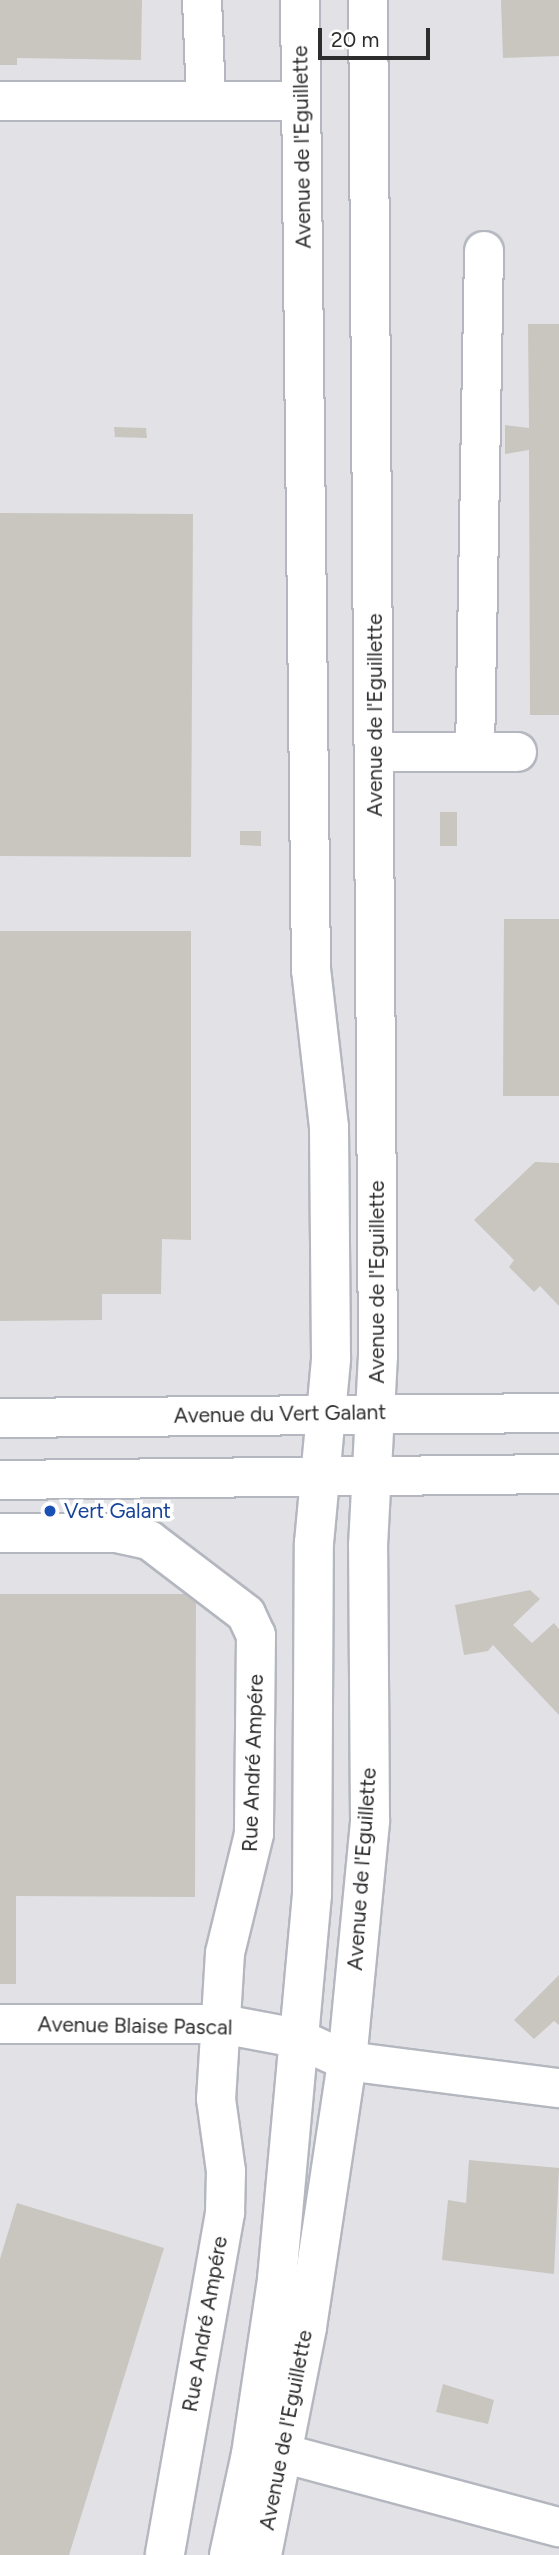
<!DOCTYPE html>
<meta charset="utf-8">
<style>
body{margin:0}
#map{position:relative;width:559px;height:2555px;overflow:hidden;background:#ede8e1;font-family:Figtree,sans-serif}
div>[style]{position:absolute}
.industrial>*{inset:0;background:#e2e1e6}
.building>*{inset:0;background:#c9c6bf}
.roads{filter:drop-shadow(2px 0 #b4b7bf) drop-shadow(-2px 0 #b4b7bf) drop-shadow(0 2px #b4b7bf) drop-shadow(0 -2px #b4b7bf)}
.minor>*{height:38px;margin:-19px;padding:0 19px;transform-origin:19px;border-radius:19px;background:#fff}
.dots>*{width:19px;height:19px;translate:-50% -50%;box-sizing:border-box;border:4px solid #fff;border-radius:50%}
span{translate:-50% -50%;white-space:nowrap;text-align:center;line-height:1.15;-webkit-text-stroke:7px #fff;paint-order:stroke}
.street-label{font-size:21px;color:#2d2d2d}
.transit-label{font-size:21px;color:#164399}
.left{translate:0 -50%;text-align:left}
.scale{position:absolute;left:318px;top:28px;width:112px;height:32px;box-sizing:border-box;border:4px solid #2d2d2d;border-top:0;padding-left:9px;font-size:21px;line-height:24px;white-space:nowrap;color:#2d2d2d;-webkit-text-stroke:5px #fff;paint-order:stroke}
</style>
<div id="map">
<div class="industrial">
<i style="clip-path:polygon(0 0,559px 0,559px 2555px,0 2555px)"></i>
</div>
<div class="building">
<i style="clip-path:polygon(0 0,142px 0,141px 60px,17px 58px,17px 65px,0 65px)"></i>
<i style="clip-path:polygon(501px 0,559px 0,559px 56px,503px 58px)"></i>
<i style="clip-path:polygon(528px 324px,559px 324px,559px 715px,530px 715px,529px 450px,505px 454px,505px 425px,529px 428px)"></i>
<i style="clip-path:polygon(114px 427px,146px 428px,147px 438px,115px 437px)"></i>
<i style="clip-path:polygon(0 513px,193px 514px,191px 857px,0 856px)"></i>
<i style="clip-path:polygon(440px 812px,457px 812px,457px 846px,440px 846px)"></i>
<i style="clip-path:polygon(240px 831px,261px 831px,261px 846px,240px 845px)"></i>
<i style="clip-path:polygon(504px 919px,559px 919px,559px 1096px,503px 1096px)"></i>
<i style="clip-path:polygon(0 931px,191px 931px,191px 1240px,162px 1239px,161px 1294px,102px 1294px,102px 1320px,0 1321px)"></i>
<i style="clip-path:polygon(535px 1162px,559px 1163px,559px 1306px,540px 1286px,534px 1292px,509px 1267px,514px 1260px,474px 1220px)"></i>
<i style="clip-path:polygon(530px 1590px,540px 1599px,513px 1625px,532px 1643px,554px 1623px,559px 1629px,559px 1715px,493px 1645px,488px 1651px,464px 1655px,455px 1605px)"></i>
<i style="clip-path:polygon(0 1594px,196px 1594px,195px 1897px,16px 1896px,16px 1984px,0 1984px)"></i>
<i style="clip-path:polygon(559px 1975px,559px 2025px,554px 2021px,534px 2039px,514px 2020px)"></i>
<i style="clip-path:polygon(469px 2160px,559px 2168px,554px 2274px,442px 2260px,448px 2200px,466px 2203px)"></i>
<i style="clip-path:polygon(17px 2203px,164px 2248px,69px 2555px,0 2555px,0 2259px)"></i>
<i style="clip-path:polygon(443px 2384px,494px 2400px,488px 2424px,436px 2412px)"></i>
</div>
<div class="roads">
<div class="minor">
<i style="left:202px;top:0;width:101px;rotate:87.7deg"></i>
<i style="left:0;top:101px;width:301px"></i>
<i style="left:484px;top:251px;width:501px;rotate:91.03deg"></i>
<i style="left:475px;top:752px;width:42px"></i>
<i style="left:375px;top:752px;width:100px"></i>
<i style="left:0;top:1418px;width:559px;rotate:-0.51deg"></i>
<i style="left:0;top:1480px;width:559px;rotate:-0.61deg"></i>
<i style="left:0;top:1533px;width:116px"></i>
<i style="left:116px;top:1533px;width:34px;rotate:12deg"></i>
<i style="left:149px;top:1540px;width:122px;rotate:37.3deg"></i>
<i style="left:246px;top:1614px;width:23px;rotate:65deg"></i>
<i style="left:256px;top:1635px;width:199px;rotate:90.6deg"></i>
<i style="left:254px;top:1834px;width:122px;rotate:103.7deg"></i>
<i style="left:225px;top:1953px;width:146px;rotate:93.5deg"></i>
<i style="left:216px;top:2099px;width:73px;rotate:82.1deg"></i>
<i style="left:226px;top:2171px;width:42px;rotate:91.4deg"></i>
<i style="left:225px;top:2213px;width:347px;rotate:100deg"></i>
<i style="left:0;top:2024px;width:222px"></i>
<i style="left:222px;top:2024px;width:76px;rotate:10.6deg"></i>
<i style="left:297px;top:2038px;width:55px;rotate:24.7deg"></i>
<i style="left:347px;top:2061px;width:214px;rotate:7.3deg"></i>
<i style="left:282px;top:2453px;width:287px;rotate:15deg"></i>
<i style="left:229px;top:2555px;width:103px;rotate:-77.7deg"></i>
<i style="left:251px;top:2454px;width:177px;rotate:-81.5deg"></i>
<i style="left:277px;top:2279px;width:386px;rotate:-84.8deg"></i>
<i style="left:312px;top:1895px;width:352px;rotate:-89.7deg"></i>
<i style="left:314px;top:1543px;width:186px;rotate:-84.7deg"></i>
<i style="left:331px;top:1358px;width:231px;rotate:-90.5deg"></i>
<i style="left:329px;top:1127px;width:158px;rotate:-96.5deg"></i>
<i style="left:311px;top:970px;width:970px;rotate:-90.65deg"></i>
<i style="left:262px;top:2555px;width:232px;rotate:-78.8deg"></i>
<i style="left:307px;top:2327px;width:269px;rotate:-81.4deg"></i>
<i style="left:347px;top:2061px;width:242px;rotate:-84.5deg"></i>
<i style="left:370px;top:1820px;width:274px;rotate:-90.4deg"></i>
<i style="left:368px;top:1546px;width:190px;rotate:-87deg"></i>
<i style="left:378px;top:1356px;width:1356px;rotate:-90.42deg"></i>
</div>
</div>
<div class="dots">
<i style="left:50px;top:1511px;background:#1a4fb4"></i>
</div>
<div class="street-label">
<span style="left:302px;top:147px;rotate:-91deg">Avenue de l'Eguillette</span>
<span style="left:375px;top:715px;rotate:-90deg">Avenue de l'Eguillette</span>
<span style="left:377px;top:1282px;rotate:-90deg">Avenue de l'Eguillette</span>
<span style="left:280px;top:1414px;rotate:-1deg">Avenue du Vert Galant</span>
<span style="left:253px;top:1763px;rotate:-88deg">Rue André Ampére</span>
<span style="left:362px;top:1869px;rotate:-86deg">Avenue de l'Eguillette</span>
<span style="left:135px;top:2026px;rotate:1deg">Avenue Blaise Pascal</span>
<span style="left:205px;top:2324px;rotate:-80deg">Rue André Ampére</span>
<span style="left:286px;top:2430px;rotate:-79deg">Avenue de l'Eguillette</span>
</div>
<div class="transit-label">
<span class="left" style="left:64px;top:1511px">Vert Galant</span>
</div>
<div class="scale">20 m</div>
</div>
